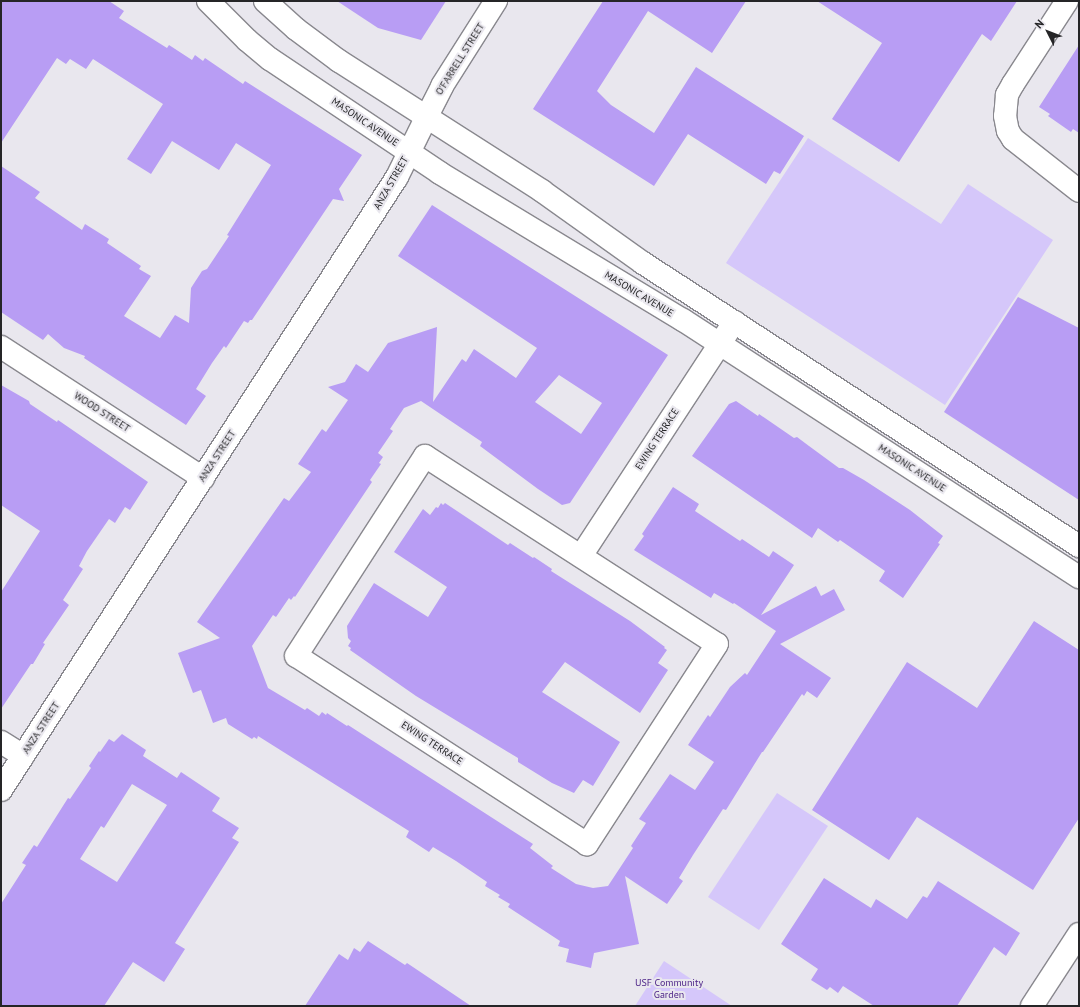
<!DOCTYPE html>
<style>
body{margin:0}
#map{position:relative;width:1080px;height:1007px;overflow:hidden;background:#e9e7ee;font-family:"PT Sans",sans-serif}
div>[style]{position:absolute}
.green>*{inset:0;background:#d5c7fa}
.building>*{inset:0;background:#b89df4}
.roads{filter:drop-shadow(1px 0 #89888e) drop-shadow(-1px 0 #89888e) drop-shadow(0 1px #89888e) drop-shadow(0 -1px #89888e)}
.street>*{height:22px;margin:-11px;padding:0 11px;transform-origin:11px;border-radius:11px;background:#fff}
.secondary>*{height:22px;margin:-11px;padding:0 11px;transform-origin:11px;border-radius:11px;background:#fff}
span{translate:-50% -50%;white-space:nowrap;text-align:center;line-height:1.15;-webkit-text-stroke:4px #e9e7ee;paint-order:stroke}
.street-label{font-size:10px;color:#252527}
.park-label{font-size:10px;color:#4e2588}
.frame{position:absolute;inset:0;border:2px solid #252527;pointer-events:none}
.north{position:absolute;left:1028px;top:12px;width:40px;height:40px;-webkit-text-stroke:3px #e9e7ee;paint-order:stroke;rotate:312deg;font-size:11px;font-weight:700;line-height:16px;text-align:center;color:#252527}
.north::after{content:'';display:block;margin:auto;width:14px;height:18px;background:#252527;clip-path:polygon(50% 0,100% 100%,50% 72%,0 100%)}
</style>
<div id="map">
<div class="green">
<i style="clip-path:polygon(808px 138px,941px 224px,968px 184px,1053px 240px,945px 405px,726px 263px)"></i>
<i style="clip-path:polygon(777px 793px,828px 826px,759px 930px,708px 897px)"></i>
<i style="clip-path:polygon(664px 961px,732px 1006px,635px 1006px)"></i>
</div>
<div class="building">
<i style="clip-path:polygon(1px 1px,109px 1px,124px 11px,119px 18px,167px 48px,169px 45px,192px 60px,195px 55px,203px 61px,205px 58px,243px 84px,245px 81px,362px 155px,339px 189px,344px 201px,333px 199px,252px 320px,250px 320px,248px 323px,244px 321px,226px 348px,224px 346px,212px 363px,196px 389px,206px 396px,186px 425px,84px 358px,85px 356px,64px 348px,48px 334px,43px 340px,1px 312px,1px 166px,40px 192px,35px 198px,82px 230px,85px 224px,109px 239px,107px 243px,141px 266px,139px 269px,151px 276px,124px 316px,160px 338px,175px 315px,189px 323px,191px 288px,202px 271px,207px 269px,229px 236px,227px 235px,271px 165px,236px 143px,219px 170px,172px 141px,151px 174px,127px 159px,163px 104px,93px 59px,86px 69px,70px 59px,66px 64px,57px 58px,1px 143px)"></i>
<i style="clip-path:polygon(337px 1px,446px 1px,421px 40px,378px 28px)"></i>
<i style="clip-path:polygon(603px 1px,746px 1px,712px 53px,648px 11px,597px 91px,611px 105px,654px 133px,696px 67px,804px 136px,780px 174px,774px 171px,766px 184px,688px 134px,654px 186px,533px 109px)"></i>
<i style="clip-path:polygon(817px 1px,1017px 1px,991px 41px,982px 34px,899px 162px,832px 119px,882px 43px)"></i>
<i style="clip-path:polygon(1079px 45px,1079px 133px,1073px 129px,1071px 132px,1048px 116px,1050px 114px,1039px 107px)"></i>
<i style="clip-path:polygon(evenodd,432px 205px,668px 355px,570px 503px,562px 505px,538px 489px,480px 446px,482px 442px,421px 401px,404px 408px,390px 429px,393px 431px,378px 453px,383px 457px,379px 463px,381px 464px,370px 480px,372px 482px,295px 597px,294px 596px,291px 600px,289px 598px,276px 617px,273px 615px,252px 646px,268px 688px,305px 710px,307px 708px,319px 716px,322px 712px,326px 715px,327px 713px,347px 726px,348px 725px,533px 844px,530px 848px,553px 866px,551px 868px,576px 884px,593px 888px,608px 886px,633px 848px,631px 846px,646px 823px,639px 819px,670px 774px,695px 790px,714px 762px,688px 745px,708px 715px,710px 717px,730px 687px,745px 673px,747px 675px,776px 631px,734px 603px,733px 604px,714px 593px,711px 598px,634px 550px,644px 536px,642px 534px,673px 487px,699px 504px,695px 511px,740px 541px,742px 539px,769px 557px,773px 551px,794px 565px,761px 615px,816px 586px,821px 596px,834px 589px,845px 610px,780px 644px,831px 678px,817px 698px,807px 691px,804px 696px,802px 694px,763px 752px,762px 752px,726px 810px,723px 809px,693px 855px,679px 878px,683px 881px,667px 904px,625px 876px,639px 944px,594px 953px,591px 968px,566px 962px,569px 949px,558px 946px,560px 941px,508px 907px,510px 904px,498px 897px,500px 895px,485px 886px,487px 882px,456px 861px,433px 847px,429px 852px,406px 837px,409px 831px,258px 736px,257px 739px,254px 737px,252px 739px,228px 724px,226px 718px,213px 723px,201px 690px,193px 693px,178px 653px,220px 638px,197px 622px,284px 498px,289px 501px,311px 472px,298px 464px,322px 429px,326px 432px,348px 400px,328px 387px,345px 382px,356px 364px,368px 372px,388px 343px,437px 327px,433px 402px,462px 359px,466px 362px,474px 349px,516px 378px,537px 348px,398px 256px,432px 205px,559px 375px,602px 403px,581px 434px,535px 402px,559px 375px)"></i>
<i style="clip-path:polygon(1018px 297px,1079px 328px,1079px 500px,944px 412px)"></i>
<i style="clip-path:polygon(1px 385px,29px 401px,30px 404px,57px 422px,58px 420px,148px 482px,130px 510px,125px 507px,115px 523px,109px 519px,87px 551px,79px 566px,83px 569px,63px 600px,69px 605px,43px 643px,45px 644px,33px 664px,31px 664px,1px 709px,1px 592px,40px 531px,1px 505px)"></i>
<i style="clip-path:polygon(736px 401px,758px 416px,759px 414px,794px 438px,797px 437px,809px 446px,839px 468px,843px 468px,864px 480px,910px 510px,943px 536px,938px 543px,940px 544px,903px 598px,879px 581px,885px 571px,840px 540px,838px 542px,818px 528px,812px 538px,692px 456px,729px 404px)"></i>
<i style="clip-path:polygon(441px 503px,443px 505px,445px 503px,508px 545px,510px 543px,533px 558px,534px 557px,552px 569px,551px 571px,630px 621px,665px 647px,664px 648px,667px 650px,658px 663px,668px 670px,640px 713px,565px 662px,542px 692px,620px 742px,593px 786px,583px 780px,574px 793px,552px 783px,518px 762px,518px 758px,416px 696px,350px 650px,351px 648px,348px 646px,351px 641px,348px 638px,347px 626px,374px 583px,428px 617px,447px 587px,394px 552px,423px 509px,430px 515px,436px 507px,438px 508px)"></i>
<i style="clip-path:polygon(1034px 621px,1079px 650px,1079px 818px,1033px 890px,917px 817px,889px 860px,812px 810px,907px 662px,977px 708px)"></i>
<i style="clip-path:polygon(evenodd,122px 734px,146px 750px,143px 756px,177px 778px,181px 772px,220px 798px,212px 811px,239px 828px,232px 838px,239px 842px,175px 943px,185px 949px,164px 982px,133px 962px,104px 1006px,1px 1006px,1px 904px,26px 865px,22px 863px,34px 845px,37px 847px,68px 798px,70px 799px,91px 768px,89px 766px,99px 751px,100px 752px,109px 739px,114px 742px,122px 734px,132px 784px,167px 805px,117px 882px,80px 859px,101px 826px,104px 828px,132px 784px)"></i>
<i style="clip-path:polygon(824px 878px,871px 908px,876px 899px,907px 919px,923px 896px,927px 898px,938px 881px,1020px 933px,1006px 956px,994px 947px,957px 1006px,874px 1006px,843px 986px,838px 993px,830px 987px,827px 990px,811px 980px,818px 969px,781px 944px)"></i>
<i style="clip-path:polygon(368px 941px,405px 965px,407px 963px,471px 1006px,305px 1006px,339px 954px,348px 960px,354px 948px,360px 952px)"></i>
</div>
<div class="roads">
<div class="street">
<i style="left:1067px;top:1px;width:99px;rotate:123deg"></i>
<i style="left:1013px;top:84px;width:13px;rotate:119deg"></i>
<i style="left:1007px;top:95px;width:21px;rotate:95deg"></i>
<i style="left:1005px;top:116px;width:15px;rotate:79deg"></i>
<i style="left:1008px;top:131px;width:9px;rotate:58deg"></i>
<i style="left:1013px;top:139px;width:84px;rotate:38.2deg"></i>
<i style="left:426px;top:118px;width:36px;rotate:-63deg"></i>
<i style="left:442px;top:86px;width:101px;rotate:-57.6deg"></i>
<i style="left:1px;top:347px;width:241px;rotate:33deg"></i>
<i style="left:425px;top:456px;width:347px;rotate:32.8deg"></i>
<i style="left:717px;top:644px;width:239px;rotate:123deg"></i>
<i style="left:587px;top:844px;width:346px;rotate:-147.1deg"></i>
<i style="left:296px;top:656px;width:238px;rotate:-57.2deg"></i>
<i style="left:581px;top:556px;width:280px;rotate:-56.8deg"></i>
<i style="left:1px;top:742px;width:26px;rotate:32deg"></i>
</div>
<div class="secondary">
<i style="left:208px;top:1px;width:55px;rotate:45deg"></i>
<i style="left:247px;top:40px;width:30px;rotate:40deg"></i>
<i style="left:270px;top:59px;width:205px;rotate:33.8deg"></i>
<i style="left:440px;top:173px;width:284px;rotate:31.2deg"></i>
<i style="left:683px;top:320px;width:472px;rotate:33deg"></i>
<i style="left:265px;top:1px;width:42px;rotate:42.1deg"></i>
<i style="left:296px;top:29px;width:54px;rotate:36.7deg"></i>
<i style="left:339px;top:61px;width:241px;rotate:32.6deg"></i>
<i style="left:542px;top:191px;width:124px;rotate:35.5deg"></i>
<i style="left:643px;top:263px;width:520px;rotate:32.99deg"></i>
<i style="left:1px;top:790px;width:730px;rotate:-57.14deg"></i>
<i style="left:397px;top:177px;width:66px;rotate:-63.8deg"></i>
<i style="left:1032px;top:1006px;width:86px;rotate:-56.9deg"></i>
</div>
</div>
<div class="street-label">
<span style="left:460px;top:59px;rotate:-58deg">O'FARRELL STREET</span>
<span style="left:365px;top:122px;rotate:34deg">MASONIC AVENUE</span>
<span style="left:391px;top:183px;rotate:-60deg">ANZA STREET</span>
<span style="left:639px;top:294px;rotate:31deg">MASONIC AVENUE</span>
<span style="left:102px;top:412px;rotate:33deg">WOOD STREET</span>
<span style="left:657px;top:439px;rotate:-57deg">EWING TERRACE</span>
<span style="left:217px;top:456px;rotate:-57deg">ANZA STREET</span>
<span style="left:912px;top:468px;rotate:33deg">MASONIC AVENUE</span>
<span style="left:41px;top:728px;rotate:-57deg">ANZA STREET</span>
<span style="left:432px;top:743px;rotate:33deg">EWING TERRACE</span>
</div>
<div class="park-label">
<span style="left:669px;top:988px">USF Community<br>Garden</span>
</div>
<div class="frame"></div>
<div class="north">N</div>
</div>
